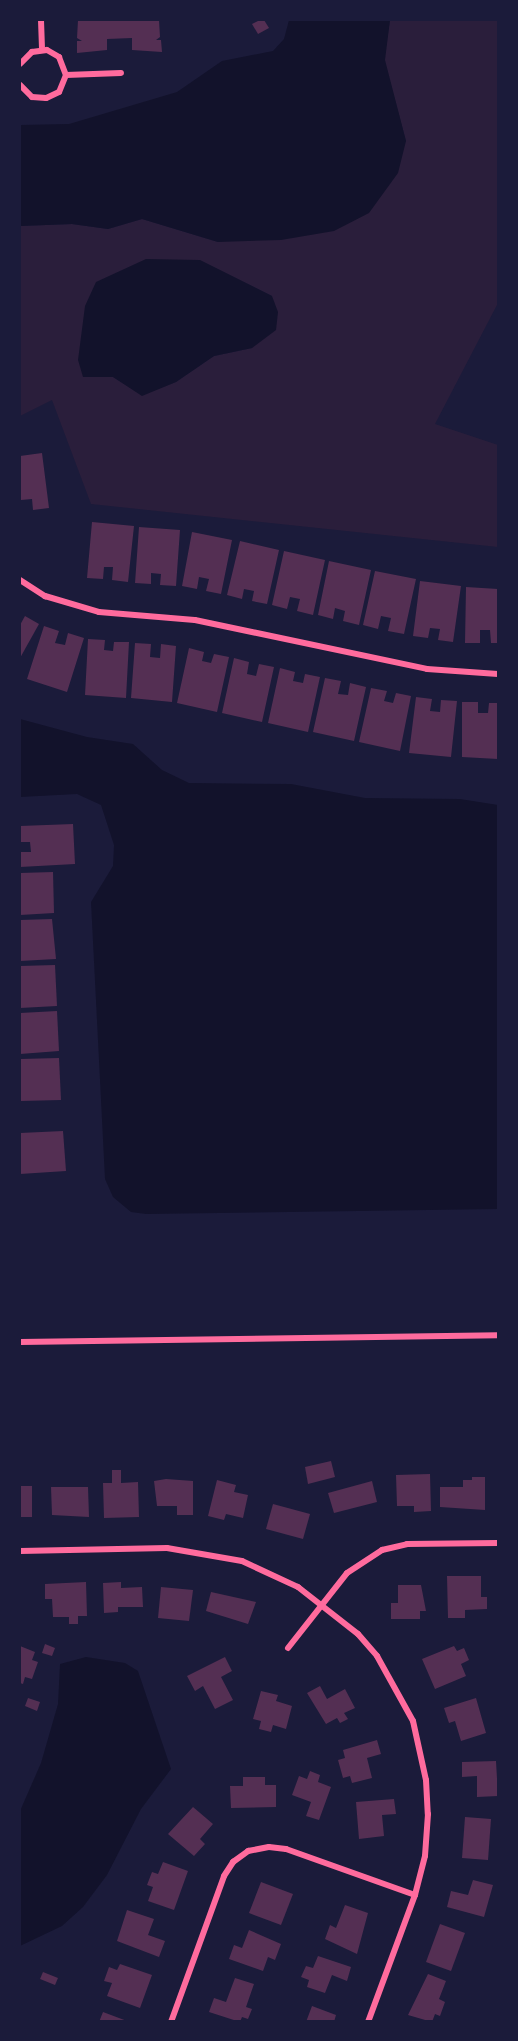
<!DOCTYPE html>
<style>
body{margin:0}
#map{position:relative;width:518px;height:2041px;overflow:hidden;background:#1b1b3a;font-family:"Space Grotesk",sans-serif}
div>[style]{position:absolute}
.green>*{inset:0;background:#2a1e3b}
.water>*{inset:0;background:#12122b}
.building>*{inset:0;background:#542f53}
.minor>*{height:6px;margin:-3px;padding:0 3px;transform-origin:3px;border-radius:3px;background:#ff6b9d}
span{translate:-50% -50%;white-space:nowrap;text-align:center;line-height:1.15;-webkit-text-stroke:4.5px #1b1b3a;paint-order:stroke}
.frame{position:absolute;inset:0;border:21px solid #1b1b3a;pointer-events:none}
</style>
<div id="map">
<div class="green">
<i style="clip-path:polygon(evenodd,390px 20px,498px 20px,498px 303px,435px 424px,498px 445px,498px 547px,91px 504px,52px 400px,20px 416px,20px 226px,72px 224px,108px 229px,142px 219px,218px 242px,406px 141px,384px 60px,390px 20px,146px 260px,199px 260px,272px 296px,252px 348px,214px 356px,176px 382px,142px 395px,113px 377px,146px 260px)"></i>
</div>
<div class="water">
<i style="clip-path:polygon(289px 20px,390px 20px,385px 60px,406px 141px,398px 173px,369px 213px,334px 231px,281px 240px,218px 242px,142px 219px,108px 229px,72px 224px,20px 226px,20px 125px,69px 124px,177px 92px,222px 61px,273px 51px,284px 39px)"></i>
<i style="clip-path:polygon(146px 259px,200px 260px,272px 296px,278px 312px,276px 330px,252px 348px,214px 356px,176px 382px,142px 396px,113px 377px,83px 377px,78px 360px,85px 306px,96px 282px)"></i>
<i style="clip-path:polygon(20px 719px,87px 737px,133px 744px,162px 770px,189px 783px,291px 784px,365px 798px,460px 799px,498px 805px,498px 1209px,146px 1214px,131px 1212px,113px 1197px,105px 1179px,91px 902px,113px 866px,114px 845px,101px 805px,77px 794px,20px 797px)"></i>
<i style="clip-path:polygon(86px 1657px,125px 1663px,138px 1671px,171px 1769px,141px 1809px,107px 1875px,83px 1907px,62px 1926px,20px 1946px,20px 1811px,41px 1763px,58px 1704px,60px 1664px)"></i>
</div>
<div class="building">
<i style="clip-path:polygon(78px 20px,159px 20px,160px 37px,156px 40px,161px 40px,162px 52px,132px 50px,132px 38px,107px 39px,107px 50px,77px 53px,77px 41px,82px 41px,77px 38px)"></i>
<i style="clip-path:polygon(260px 20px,264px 20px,269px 28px,258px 34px,252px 24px)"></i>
<i style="clip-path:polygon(42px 453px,49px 508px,33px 510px,32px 499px,21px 500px,20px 511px,20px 456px)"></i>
<i style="clip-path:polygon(92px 522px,134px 526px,128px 582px,112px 580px,113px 567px,104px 567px,103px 579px,87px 578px)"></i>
<i style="clip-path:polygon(139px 527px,180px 530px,176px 586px,160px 585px,161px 574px,151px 573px,151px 584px,135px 583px)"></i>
<i style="clip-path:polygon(192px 532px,232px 540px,221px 594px,206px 591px,209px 579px,199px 577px,197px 589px,182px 586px)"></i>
<i style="clip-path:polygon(240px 541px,279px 550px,267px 604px,252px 601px,254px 591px,244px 589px,242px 599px,227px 595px)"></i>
<i style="clip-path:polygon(284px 551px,325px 560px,313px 615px,297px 611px,300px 599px,290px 597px,287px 609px,272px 605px)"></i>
<i style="clip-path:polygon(329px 561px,371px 570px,359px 625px,343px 621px,345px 611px,335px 608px,333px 619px,318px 615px)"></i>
<i style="clip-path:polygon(375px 571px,416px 579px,404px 634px,388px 631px,391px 618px,381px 616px,378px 629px,363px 625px)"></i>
<i style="clip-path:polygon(420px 581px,461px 586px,453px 642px,438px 640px,440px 629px,430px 628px,428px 638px,413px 636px)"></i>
<i style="clip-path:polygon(466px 587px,498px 589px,498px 643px,491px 643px,490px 630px,480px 630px,480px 643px,465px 643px)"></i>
<i style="clip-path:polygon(25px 616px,39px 624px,20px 658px,20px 625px)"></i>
<i style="clip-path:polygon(44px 626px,59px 631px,55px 643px,65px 645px,68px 633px,84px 638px,67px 692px,27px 679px)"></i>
<i style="clip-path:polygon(88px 639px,105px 640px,104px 650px,113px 651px,114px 642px,129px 642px,126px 698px,85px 695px)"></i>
<i style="clip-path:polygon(135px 643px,151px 644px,150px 657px,160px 658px,161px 644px,176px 646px,172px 702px,131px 698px)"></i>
<i style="clip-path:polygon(189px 648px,204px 652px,202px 661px,211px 663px,214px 654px,229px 657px,217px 712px,177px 703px)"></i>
<i style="clip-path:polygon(234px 658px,249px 662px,247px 674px,256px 676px,259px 664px,274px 667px,262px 722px,222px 713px)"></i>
<i style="clip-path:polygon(280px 668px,295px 672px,293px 681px,303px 683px,305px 674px,320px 677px,308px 732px,268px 723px)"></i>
<i style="clip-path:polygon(325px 678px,341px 681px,338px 694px,348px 695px,350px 683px,366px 687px,354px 741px,313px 732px)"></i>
<i style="clip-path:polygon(371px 688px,387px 691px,384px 701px,393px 703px,396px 693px,411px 696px,400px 751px,359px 742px)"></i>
<i style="clip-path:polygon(416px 697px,432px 699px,430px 711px,440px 712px,441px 700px,457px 701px,451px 757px,409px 753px)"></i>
<i style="clip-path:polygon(462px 702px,478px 702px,478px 713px,488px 713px,489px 703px,498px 703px,498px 759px,462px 757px)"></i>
<i style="clip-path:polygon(73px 824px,75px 864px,20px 867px,20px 852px,31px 852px,30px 842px,20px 842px,20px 826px)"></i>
<i style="clip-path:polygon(53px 872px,54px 913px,20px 915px,20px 873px)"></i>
<i style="clip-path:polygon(52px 919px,56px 959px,20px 961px,20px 920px)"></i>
<i style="clip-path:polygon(55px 965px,57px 1006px,20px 1008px,20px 966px)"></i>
<i style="clip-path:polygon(57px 1011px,59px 1051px,20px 1054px,20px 1013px)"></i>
<i style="clip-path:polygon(59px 1058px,61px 1100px,20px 1101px,20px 1059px)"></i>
<i style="clip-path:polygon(63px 1131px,66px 1171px,20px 1174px,20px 1133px)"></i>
<i style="clip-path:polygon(331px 1461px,335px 1477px,308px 1484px,305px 1467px)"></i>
<i style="clip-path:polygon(112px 1470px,121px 1470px,121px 1483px,138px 1482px,139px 1517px,104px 1518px,103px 1483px,112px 1483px)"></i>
<i style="clip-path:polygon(430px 1474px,431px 1511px,414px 1512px,414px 1506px,397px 1506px,396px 1475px)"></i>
<i style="clip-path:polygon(472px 1477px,485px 1477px,485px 1510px,440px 1507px,440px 1487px,463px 1487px,463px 1480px,472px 1480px)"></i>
<i style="clip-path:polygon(166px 1479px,193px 1481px,193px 1515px,177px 1515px,177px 1506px,157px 1506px,154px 1481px)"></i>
<i style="clip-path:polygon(217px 1480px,236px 1485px,234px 1492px,248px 1495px,243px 1518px,226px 1514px,224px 1520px,208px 1516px)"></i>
<i style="clip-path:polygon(372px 1481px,377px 1502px,334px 1513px,328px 1493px)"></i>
<i style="clip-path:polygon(20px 1486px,32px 1486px,32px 1517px,20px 1517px)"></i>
<i style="clip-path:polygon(51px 1487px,88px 1487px,89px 1517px,52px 1515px)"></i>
<i style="clip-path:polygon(273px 1504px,310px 1514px,303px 1539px,266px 1529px)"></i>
<i style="clip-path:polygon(447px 1576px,481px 1576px,481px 1597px,487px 1597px,487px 1609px,465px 1610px,465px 1618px,448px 1618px)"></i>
<i style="clip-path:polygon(86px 1582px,87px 1616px,78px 1616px,78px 1624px,69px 1624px,69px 1617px,53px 1617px,52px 1599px,45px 1599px,45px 1584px)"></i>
<i style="clip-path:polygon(121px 1582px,121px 1588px,142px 1587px,143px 1607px,118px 1607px,118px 1612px,104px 1613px,103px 1583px)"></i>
<i style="clip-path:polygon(398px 1585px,421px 1585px,426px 1611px,420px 1611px,420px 1619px,391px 1619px,391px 1603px,398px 1603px)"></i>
<i style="clip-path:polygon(161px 1587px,193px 1590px,189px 1621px,158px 1618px)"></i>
<i style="clip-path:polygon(211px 1592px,256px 1602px,248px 1624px,206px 1611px)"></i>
<i style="clip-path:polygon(45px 1644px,55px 1648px,52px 1656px,42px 1653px)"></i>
<i style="clip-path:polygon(20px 1646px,35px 1652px,32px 1660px,38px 1662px,32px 1679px,25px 1677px,23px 1684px,20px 1683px)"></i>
<i style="clip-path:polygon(454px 1646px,457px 1651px,464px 1648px,469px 1660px,461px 1664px,466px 1676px,435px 1689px,422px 1659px)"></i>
<i style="clip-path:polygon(225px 1657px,232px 1671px,221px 1677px,233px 1700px,215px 1709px,203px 1686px,195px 1691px,187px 1676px)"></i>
<i style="clip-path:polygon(320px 1686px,327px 1699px,345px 1689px,355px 1708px,344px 1713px,348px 1719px,340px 1723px,337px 1718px,326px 1724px,307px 1693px)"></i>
<i style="clip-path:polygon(261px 1691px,278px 1695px,276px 1701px,292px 1706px,286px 1729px,273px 1725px,271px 1732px,259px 1729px,261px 1721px,253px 1719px)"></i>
<i style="clip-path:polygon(28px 1698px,40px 1702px,37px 1711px,25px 1706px)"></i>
<i style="clip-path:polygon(476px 1698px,486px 1733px,461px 1741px,455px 1721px,449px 1723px,444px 1708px)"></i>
<i style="clip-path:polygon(377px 1740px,381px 1754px,367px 1758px,372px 1778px,352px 1783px,350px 1776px,343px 1778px,338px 1760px,345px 1758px,343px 1750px)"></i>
<i style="clip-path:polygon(496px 1761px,498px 1796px,477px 1797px,477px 1776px,462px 1777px,462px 1762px)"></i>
<i style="clip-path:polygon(310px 1771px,320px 1775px,318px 1782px,331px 1787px,319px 1820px,306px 1816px,311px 1802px,292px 1795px,299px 1776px,307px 1779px)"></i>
<i style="clip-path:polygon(243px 1777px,265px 1777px,265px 1785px,276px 1785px,276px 1807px,231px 1808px,230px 1786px,243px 1786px)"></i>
<i style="clip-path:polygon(394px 1799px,396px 1814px,382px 1815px,384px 1836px,359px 1839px,356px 1802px)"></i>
<i style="clip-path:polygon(193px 1807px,213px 1824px,200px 1839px,205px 1844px,194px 1856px,168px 1834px)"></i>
<i style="clip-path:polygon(465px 1817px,491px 1819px,488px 1860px,462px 1858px)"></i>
<i style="clip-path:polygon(163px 1862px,188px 1871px,174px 1910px,148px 1901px,153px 1887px,147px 1885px,152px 1872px,158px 1874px)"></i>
<i style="clip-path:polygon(473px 1880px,493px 1885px,484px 1917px,447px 1907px,451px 1891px,468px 1895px)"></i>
<i style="clip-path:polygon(261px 1882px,293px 1894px,281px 1925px,249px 1913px)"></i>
<i style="clip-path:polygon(345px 1905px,368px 1913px,357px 1954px,325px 1939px,330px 1925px,336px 1928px)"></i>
<i style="clip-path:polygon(127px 1910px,154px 1919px,148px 1935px,165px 1941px,159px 1957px,117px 1941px)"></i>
<i style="clip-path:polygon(440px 1924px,465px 1933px,451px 1971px,426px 1962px)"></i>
<i style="clip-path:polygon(249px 1930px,281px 1944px,275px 1960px,268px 1957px,263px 1971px,229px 1959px,234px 1945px,242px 1948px)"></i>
<i style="clip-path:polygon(318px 1956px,351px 1967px,347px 1981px,332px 1975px,325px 1993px,307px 1987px,309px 1980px,301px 1977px,306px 1966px,313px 1968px)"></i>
<i style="clip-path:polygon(120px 1964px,152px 1975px,140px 2008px,107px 1996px,112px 1983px,104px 1981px,109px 1967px,117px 1970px)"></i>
<i style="clip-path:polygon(43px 1972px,58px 1978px,55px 1985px,40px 1979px)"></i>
<i style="clip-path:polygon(428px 1974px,446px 1981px,439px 1999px,445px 2002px,440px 2016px,435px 2014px,432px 2022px,408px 2015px)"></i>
<i style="clip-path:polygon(235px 1978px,254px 1984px,246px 2007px,252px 2009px,248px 2019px,242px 2017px,240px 2022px,209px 2012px,214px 1998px,226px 2002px)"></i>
<i style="clip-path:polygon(312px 2006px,336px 2015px,334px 2022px,306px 2022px)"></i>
<i style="clip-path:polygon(103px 2012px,127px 2021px,127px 2022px,99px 2022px)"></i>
</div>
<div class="minor">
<i style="left:41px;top:20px;width:30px;rotate:88deg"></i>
<i style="left:20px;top:64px;width:17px;rotate:-45deg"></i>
<i style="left:32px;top:52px;width:15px;rotate:-8deg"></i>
<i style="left:47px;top:50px;width:14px;rotate:30deg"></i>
<i style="left:59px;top:57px;width:19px;rotate:69deg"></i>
<i style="left:66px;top:75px;width:18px;rotate:112deg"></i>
<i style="left:59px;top:92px;width:14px;rotate:155deg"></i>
<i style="left:46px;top:98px;width:14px;rotate:-176deg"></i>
<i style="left:32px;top:97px;width:17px;rotate:-135deg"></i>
<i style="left:66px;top:75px;width:55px;rotate:-2.1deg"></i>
<i style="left:20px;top:580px;width:30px;rotate:33deg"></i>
<i style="left:45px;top:596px;width:56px;rotate:16.5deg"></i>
<i style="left:99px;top:612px;width:96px;rotate:4.8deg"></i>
<i style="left:195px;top:620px;width:237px;rotate:11.9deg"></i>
<i style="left:427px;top:669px;width:71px;rotate:4deg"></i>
<i style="left:20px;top:1342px;width:478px;rotate:-0.8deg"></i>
<i style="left:20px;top:1551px;width:147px;rotate:-1.2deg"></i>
<i style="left:167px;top:1548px;width:76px;rotate:9.8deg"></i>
<i style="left:242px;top:1561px;width:62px;rotate:24.9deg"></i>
<i style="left:298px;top:1587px;width:76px;rotate:38.1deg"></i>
<i style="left:358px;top:1634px;width:29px;rotate:49deg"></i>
<i style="left:377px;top:1656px;width:74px;rotate:61deg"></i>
<i style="left:413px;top:1721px;width:60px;rotate:77.6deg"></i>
<i style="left:426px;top:1780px;width:34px;rotate:87deg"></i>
<i style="left:428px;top:1814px;width:42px;rotate:94.1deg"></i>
<i style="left:425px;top:1856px;width:40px;rotate:104.4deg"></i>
<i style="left:415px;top:1895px;width:135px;rotate:110.3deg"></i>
<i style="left:288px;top:1648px;width:95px;rotate:-51.8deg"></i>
<i style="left:347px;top:1573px;width:42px;rotate:-33.3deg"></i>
<i style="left:382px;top:1550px;width:26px;rotate:-13deg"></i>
<i style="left:407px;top:1544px;width:91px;rotate:-0.6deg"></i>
<i style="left:171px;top:2022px;width:155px;rotate:-70deg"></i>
<i style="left:224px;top:1876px;width:17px;rotate:-57deg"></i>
<i style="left:233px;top:1862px;width:19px;rotate:-36deg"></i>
<i style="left:248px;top:1851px;width:21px;rotate:-11deg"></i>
<i style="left:269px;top:1847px;width:17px;rotate:7deg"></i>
<i style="left:286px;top:1849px;width:137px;rotate:19.6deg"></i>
</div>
<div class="frame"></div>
</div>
